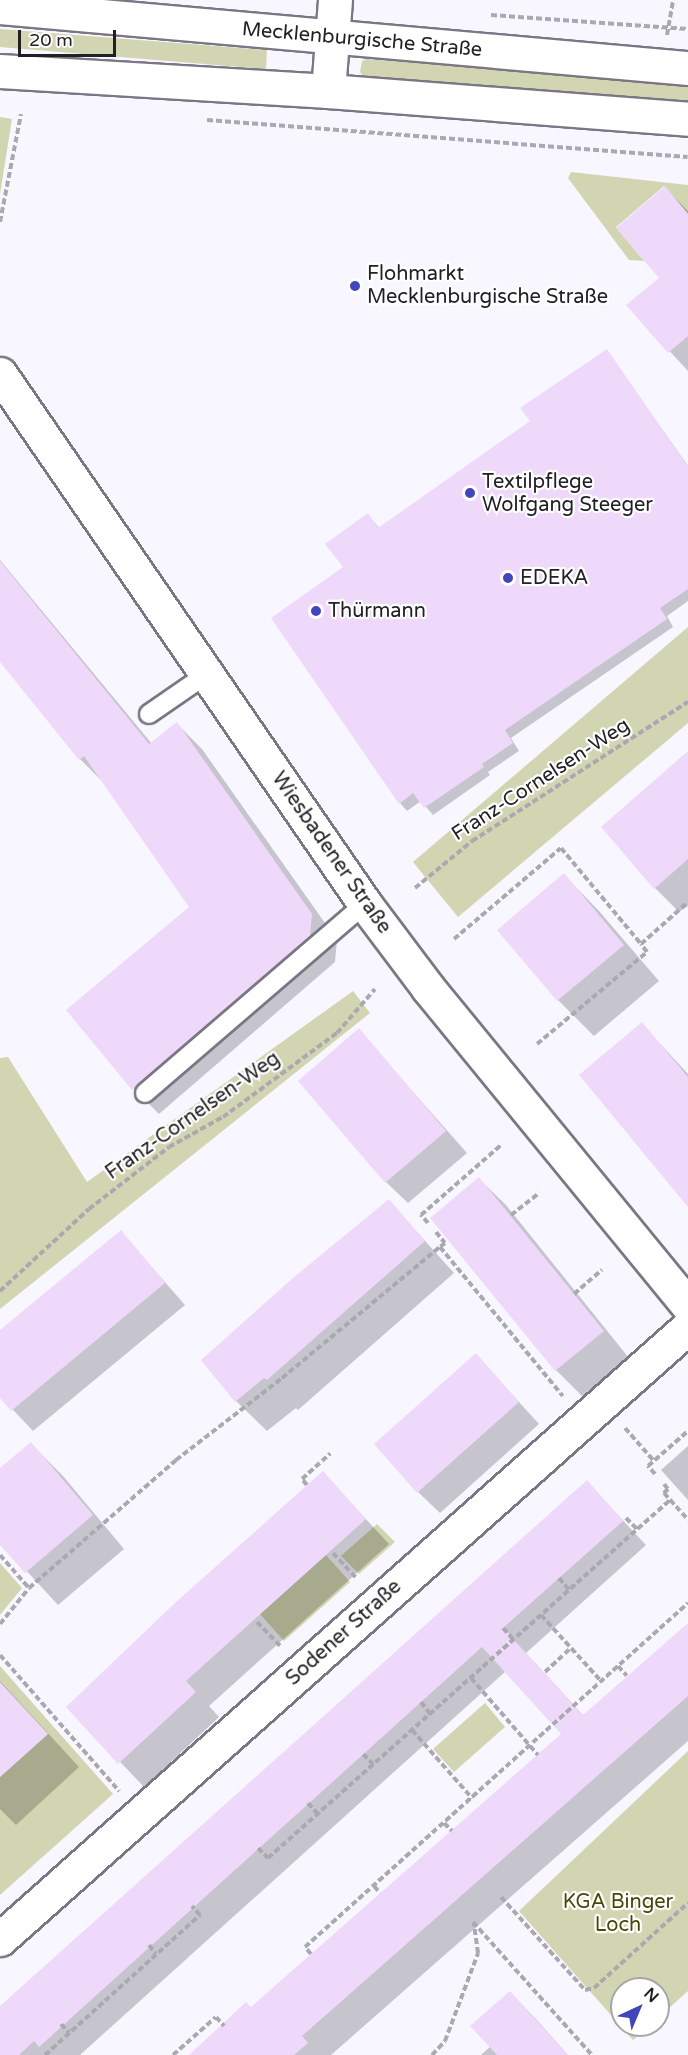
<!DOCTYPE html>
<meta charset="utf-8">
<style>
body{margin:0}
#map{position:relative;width:688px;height:2055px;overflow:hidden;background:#f8f6ff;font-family:"Varela Round",sans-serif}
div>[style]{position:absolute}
.green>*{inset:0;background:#d2d5b1}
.shadow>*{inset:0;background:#0003}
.building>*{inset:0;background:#efd9fa}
.path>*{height:4px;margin-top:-2px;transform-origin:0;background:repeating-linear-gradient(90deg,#aaa9b0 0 6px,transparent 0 9px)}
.roads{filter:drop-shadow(2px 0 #7a7784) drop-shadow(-2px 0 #7a7784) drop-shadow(0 2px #7a7784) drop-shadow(0 -2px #7a7784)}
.service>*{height:18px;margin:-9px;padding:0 9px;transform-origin:9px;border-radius:9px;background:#fff}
.minor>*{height:33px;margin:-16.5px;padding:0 16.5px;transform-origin:16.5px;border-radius:16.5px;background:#fff}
.tertiary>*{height:33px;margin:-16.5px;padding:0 16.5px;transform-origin:16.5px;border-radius:16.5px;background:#fff}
.secondary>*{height:33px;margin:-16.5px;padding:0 16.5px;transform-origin:16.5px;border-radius:16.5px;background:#fff}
.dots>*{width:16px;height:16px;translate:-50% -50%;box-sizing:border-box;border:3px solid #fff;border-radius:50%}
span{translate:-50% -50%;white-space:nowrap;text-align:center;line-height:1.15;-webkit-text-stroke:4.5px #fff;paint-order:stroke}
.street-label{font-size:20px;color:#212025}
.poi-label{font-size:20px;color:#212025}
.left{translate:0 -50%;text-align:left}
.park-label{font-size:20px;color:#474707}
.north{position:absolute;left:610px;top:1977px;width:60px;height:60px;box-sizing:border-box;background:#fff;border:2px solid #a6a6a8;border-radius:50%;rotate:44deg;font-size:16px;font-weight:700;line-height:24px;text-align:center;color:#212025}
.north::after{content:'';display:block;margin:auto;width:21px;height:27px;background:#4246bb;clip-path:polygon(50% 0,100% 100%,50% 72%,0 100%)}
.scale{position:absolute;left:18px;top:30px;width:98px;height:27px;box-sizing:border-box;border:3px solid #212025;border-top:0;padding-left:8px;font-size:18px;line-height:21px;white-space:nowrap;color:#212025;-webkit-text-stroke:4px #fff;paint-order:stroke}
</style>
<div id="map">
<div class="green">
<i style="clip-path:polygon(0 29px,267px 50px,266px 69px,0 47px)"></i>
<i style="clip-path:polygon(367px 59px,688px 85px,688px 104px,365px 78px,360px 72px,362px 61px)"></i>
<i style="clip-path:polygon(0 117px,12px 119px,0 194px)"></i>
<i style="clip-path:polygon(571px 172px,688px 185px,688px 214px,664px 186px,616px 227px,644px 261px,629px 260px,568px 178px)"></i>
<i style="clip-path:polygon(688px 627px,688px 723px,458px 917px,413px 862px)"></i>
<i style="clip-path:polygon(353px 991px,370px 1013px,0 1309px,0 1058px,8px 1057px,87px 1182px)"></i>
<i style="clip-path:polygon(377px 1524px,395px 1542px,359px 1574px,341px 1556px)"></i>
<i style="clip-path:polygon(326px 1555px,350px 1582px,284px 1641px,260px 1614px)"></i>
<i style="clip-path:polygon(0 1563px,22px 1588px,0 1615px)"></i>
<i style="clip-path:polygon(0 1666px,113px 1794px,0 1895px,0 1777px,48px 1734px,0 1685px)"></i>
<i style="clip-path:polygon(485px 1703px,505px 1727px,454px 1772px,433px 1749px)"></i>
<i style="clip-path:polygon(688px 1751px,688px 1991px,658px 2018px,658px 1989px,622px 1989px,622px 2025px,650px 2025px,633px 2040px,519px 1911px)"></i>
</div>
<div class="shadow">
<i style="clip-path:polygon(665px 188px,688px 211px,688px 371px,628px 306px,661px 279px)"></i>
<i style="clip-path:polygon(607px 351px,688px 466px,688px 601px,667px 616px,673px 627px,511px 738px,519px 751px,488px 772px,490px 775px,433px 815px,421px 801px,407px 811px,400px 803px,345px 567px,368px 515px,380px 529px,532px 422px)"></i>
<i style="clip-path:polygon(0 560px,152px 744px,177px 724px,202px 749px,337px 940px,335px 962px,159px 1114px,134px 1089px,68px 1010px,191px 907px,106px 785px,80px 759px,0 660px)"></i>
<i style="clip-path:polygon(688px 753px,688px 906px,679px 912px,655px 888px)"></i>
<i style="clip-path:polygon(564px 875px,599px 911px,659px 981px,594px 1036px,558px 1000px,499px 930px)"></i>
<i style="clip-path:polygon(642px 1024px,688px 1074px,688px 1204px)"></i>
<i style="clip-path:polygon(359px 1031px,467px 1153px,408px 1203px,386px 1182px)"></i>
<i style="clip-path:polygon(479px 1179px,506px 1205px,629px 1358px,582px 1396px,556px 1370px)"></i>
<i style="clip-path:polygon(389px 1201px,454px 1273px,298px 1410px,296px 1408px,267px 1431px,236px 1401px,203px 1360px)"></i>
<i style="clip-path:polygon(121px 1232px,185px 1305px,33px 1431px,0 1396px,0 1332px)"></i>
<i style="clip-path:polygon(476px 1355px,539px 1424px,440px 1513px,418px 1492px)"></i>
<i style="clip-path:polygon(31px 1444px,63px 1476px,124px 1549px,58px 1605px,0 1542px,0 1470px)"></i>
<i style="clip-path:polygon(688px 1446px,688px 1500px,661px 1470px)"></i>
<i style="clip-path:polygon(323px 1473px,389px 1544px,209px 1706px,219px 1717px,144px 1787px,68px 1707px)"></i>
<i style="clip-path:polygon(587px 1482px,646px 1545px,526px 1653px,584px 1716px,688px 1625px,688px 1741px,331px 2055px,191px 2055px,251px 2009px,564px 1734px,506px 1671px,80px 2055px,0 2055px,0 2008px)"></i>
<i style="clip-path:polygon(0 1681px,79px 1767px,16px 1825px,0 1809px)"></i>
<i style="clip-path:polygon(510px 1993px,536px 2019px,568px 2055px,481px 2055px,491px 2046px)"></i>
</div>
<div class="building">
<i style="clip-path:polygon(665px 186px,688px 214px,688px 336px,668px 353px,626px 305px,659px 278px,616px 228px)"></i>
<i style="clip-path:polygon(607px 349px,688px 467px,688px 589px,660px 608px,667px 619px,505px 730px,513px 743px,482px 764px,484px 767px,424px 808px,413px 793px,399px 804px,271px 618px,343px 567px,325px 544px,368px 513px,378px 528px,530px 421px,520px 408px)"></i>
<i style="clip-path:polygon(0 561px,149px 744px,177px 722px,312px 914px,310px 936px,132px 1090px,66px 1010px,189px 907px,84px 756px,79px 760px,0 662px)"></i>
<i style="clip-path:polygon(688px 751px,688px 859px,654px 889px,601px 827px)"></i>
<i style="clip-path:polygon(564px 873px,624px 945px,557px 1001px,497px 930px)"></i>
<i style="clip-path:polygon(642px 1022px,688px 1077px,688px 1207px,579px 1075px)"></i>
<i style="clip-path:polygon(359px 1028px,446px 1131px,385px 1183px,298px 1081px)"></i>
<i style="clip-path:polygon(479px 1177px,604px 1331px,555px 1371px,430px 1218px)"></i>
<i style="clip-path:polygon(389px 1199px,425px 1241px,267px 1380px,264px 1378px,235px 1402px,201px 1360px,293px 1278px)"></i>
<i style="clip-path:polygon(121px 1230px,165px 1283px,11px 1411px,0 1398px,0 1330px)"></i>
<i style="clip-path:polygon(476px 1353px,519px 1402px,417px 1493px,374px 1444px)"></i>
<i style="clip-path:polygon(31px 1442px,93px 1515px,25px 1573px,0 1545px,0 1468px)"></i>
<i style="clip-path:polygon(323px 1471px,366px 1519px,186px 1681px,196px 1692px,118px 1764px,66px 1707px,176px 1602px)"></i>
<i style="clip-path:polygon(587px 1480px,623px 1521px,503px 1628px,583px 1715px,688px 1623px,688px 1696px,302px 2036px,308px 2043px,294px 2055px,189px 2055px,246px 2002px,251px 2007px,561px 1734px,482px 1647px,39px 2047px,34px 2041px,19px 2055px,0 2055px,0 2006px)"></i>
<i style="clip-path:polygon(0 1682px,48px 1734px,0 1777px)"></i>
<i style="clip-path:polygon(510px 1991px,568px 2055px,497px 2055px,470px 2026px)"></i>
</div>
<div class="path">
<i style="left:491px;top:15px;width:197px;rotate:4.1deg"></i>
<i style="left:667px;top:35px;width:36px;rotate:-80deg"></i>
<i style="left:207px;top:120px;width:482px;rotate:4.4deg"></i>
<i style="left:0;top:222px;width:110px;rotate:-79deg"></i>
<i style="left:415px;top:888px;width:74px;rotate:-39.5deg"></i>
<i style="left:472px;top:841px;width:257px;rotate:-32.8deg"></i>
<i style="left:454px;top:939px;width:140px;rotate:-40.4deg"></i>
<i style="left:561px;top:848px;width:125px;rotate:50.2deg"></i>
<i style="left:641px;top:944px;width:63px;rotate:-41.8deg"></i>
<i style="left:537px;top:1044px;width:143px;rotate:-39.9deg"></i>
<i style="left:647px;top:952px;width:10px;rotate:-127deg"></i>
<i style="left:511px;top:1215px;width:36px;rotate:-38deg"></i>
<i style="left:428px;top:1223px;width:11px;rotate:-131deg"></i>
<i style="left:421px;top:1215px;width:106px;rotate:-41.2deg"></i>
<i style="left:436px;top:1232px;width:14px;rotate:51deg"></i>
<i style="left:445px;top:1243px;width:6px;rotate:141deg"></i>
<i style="left:0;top:1291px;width:121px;rotate:-42.7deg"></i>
<i style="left:89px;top:1209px;width:101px;rotate:-37.8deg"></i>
<i style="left:169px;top:1147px;width:62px;rotate:-29.1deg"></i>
<i style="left:223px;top:1117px;width:142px;rotate:-36.4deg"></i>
<i style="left:337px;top:1033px;width:58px;rotate:-49.2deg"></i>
<i style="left:574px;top:1294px;width:37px;rotate:-41deg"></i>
<i style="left:625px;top:1428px;width:44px;rotate:48.7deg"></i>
<i style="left:655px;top:1474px;width:11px;rotate:-131deg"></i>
<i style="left:648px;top:1466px;width:53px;rotate:-41.2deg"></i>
<i style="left:664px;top:1484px;width:6px;rotate:51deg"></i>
<i style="left:668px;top:1489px;width:6px;rotate:135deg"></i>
<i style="left:664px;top:1493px;width:36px;rotate:48deg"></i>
<i style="left:307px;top:1485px;width:8px;rotate:-130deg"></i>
<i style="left:302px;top:1479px;width:38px;rotate:-42deg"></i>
<i style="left:626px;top:1518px;width:16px;rotate:45deg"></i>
<i style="left:333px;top:1553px;width:35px;rotate:47deg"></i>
<i style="left:0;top:1555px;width:44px;rotate:48.7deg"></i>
<i style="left:559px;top:1578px;width:16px;rotate:50deg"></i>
<i style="left:541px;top:1615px;width:89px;rotate:47.7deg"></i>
<i style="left:257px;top:1622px;width:35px;rotate:46deg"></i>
<i style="left:0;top:1624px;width:46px;rotate:-51.1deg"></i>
<i style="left:29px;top:1588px;width:195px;rotate:-41deg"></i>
<i style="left:176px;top:1460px;width:134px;rotate:-37.7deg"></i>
<i style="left:282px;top:1378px;width:205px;rotate:-39.7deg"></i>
<i style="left:440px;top:1247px;width:193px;rotate:50.5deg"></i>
<i style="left:503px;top:1628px;width:15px;rotate:48deg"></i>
<i style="left:0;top:1655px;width:181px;rotate:48.8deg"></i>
<i style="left:618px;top:1666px;width:13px;rotate:48deg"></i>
<i style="left:545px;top:1672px;width:35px;rotate:-43deg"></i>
<i style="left:471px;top:1678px;width:102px;rotate:49deg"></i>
<i style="left:421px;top:1702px;width:15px;rotate:53deg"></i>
<i style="left:412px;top:1730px;width:91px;rotate:48.6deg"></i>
<i style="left:363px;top:1754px;width:14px;rotate:45deg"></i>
<i style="left:308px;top:1803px;width:15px;rotate:48deg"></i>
<i style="left:444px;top:1823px;width:11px;rotate:45deg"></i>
<i style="left:258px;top:1848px;width:14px;rotate:45deg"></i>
<i style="left:268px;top:1858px;width:538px;rotate:-41.69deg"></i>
<i style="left:374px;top:1886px;width:9px;rotate:49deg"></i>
<i style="left:501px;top:1897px;width:125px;rotate:47.9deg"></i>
<i style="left:585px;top:1990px;width:9px;rotate:-13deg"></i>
<i style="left:594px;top:1988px;width:127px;rotate:-42.1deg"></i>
<i style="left:473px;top:1922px;width:178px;rotate:48.2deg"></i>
<i style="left:149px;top:1945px;width:11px;rotate:52deg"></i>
<i style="left:311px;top:1954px;width:9px;rotate:-131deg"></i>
<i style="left:305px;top:1947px;width:515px;rotate:-41.93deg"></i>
<i style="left:61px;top:2024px;width:12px;rotate:48deg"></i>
<i style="left:45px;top:2055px;width:209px;rotate:-42.1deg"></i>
<i style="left:200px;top:1915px;width:12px;rotate:-132deg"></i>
<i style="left:173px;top:2055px;width:57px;rotate:-41.5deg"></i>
<i style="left:216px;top:2017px;width:12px;rotate:48deg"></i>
<i style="left:432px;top:2055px;width:19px;rotate:-47deg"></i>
<i style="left:445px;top:2041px;width:94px;rotate:-69.4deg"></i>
<i style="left:478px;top:1953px;width:29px;rotate:-98deg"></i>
</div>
<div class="roads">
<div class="service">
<i style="left:149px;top:714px;width:70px;rotate:-34.6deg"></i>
<i style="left:145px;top:1093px;width:290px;rotate:-40.7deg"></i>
</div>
<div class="minor">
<i style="left:328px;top:91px;width:91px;rotate:-85.6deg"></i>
<i style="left:0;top:1939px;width:921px;rotate:-41.65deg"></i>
</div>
<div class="tertiary">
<i style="left:0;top:374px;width:644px;rotate:55.45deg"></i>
<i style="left:365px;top:904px;width:105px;rotate:53.1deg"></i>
<i style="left:428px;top:988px;width:411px;rotate:50.7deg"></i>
</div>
<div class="secondary">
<i style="left:0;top:7px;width:691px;rotate:5.07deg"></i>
<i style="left:0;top:71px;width:329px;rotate:3.5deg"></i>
<i style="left:328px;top:91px;width:361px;rotate:4.4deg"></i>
</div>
</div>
<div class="dots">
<i style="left:355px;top:286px;background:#4246bb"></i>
<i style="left:470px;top:493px;background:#4246bb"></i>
<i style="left:508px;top:578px;background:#4246bb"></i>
<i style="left:316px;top:611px;background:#4246bb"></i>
</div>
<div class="street-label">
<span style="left:362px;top:40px;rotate:5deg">Mecklenburgische Straße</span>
<span style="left:541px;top:780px;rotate:-33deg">Franz-Cornelsen-Weg</span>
<span style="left:331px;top:853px;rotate:55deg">Wiesbadener Straße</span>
<span style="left:193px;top:1116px;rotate:-35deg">Franz-Cornelsen-Weg</span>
<span style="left:344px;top:1633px;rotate:-42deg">Sodener Straße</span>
</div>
<div class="poi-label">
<span class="left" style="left:367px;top:286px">Flohmarkt<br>Mecklenburgische Straße</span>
<span class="left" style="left:482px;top:494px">Textilpflege<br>Wolfgang Steeger</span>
<span class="left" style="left:520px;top:578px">EDEKA</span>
<span class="left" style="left:328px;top:611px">Thürmann</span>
</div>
<div class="park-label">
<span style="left:618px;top:1914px">KGA Binger<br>Loch</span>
</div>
<div class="north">N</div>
<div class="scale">20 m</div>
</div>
